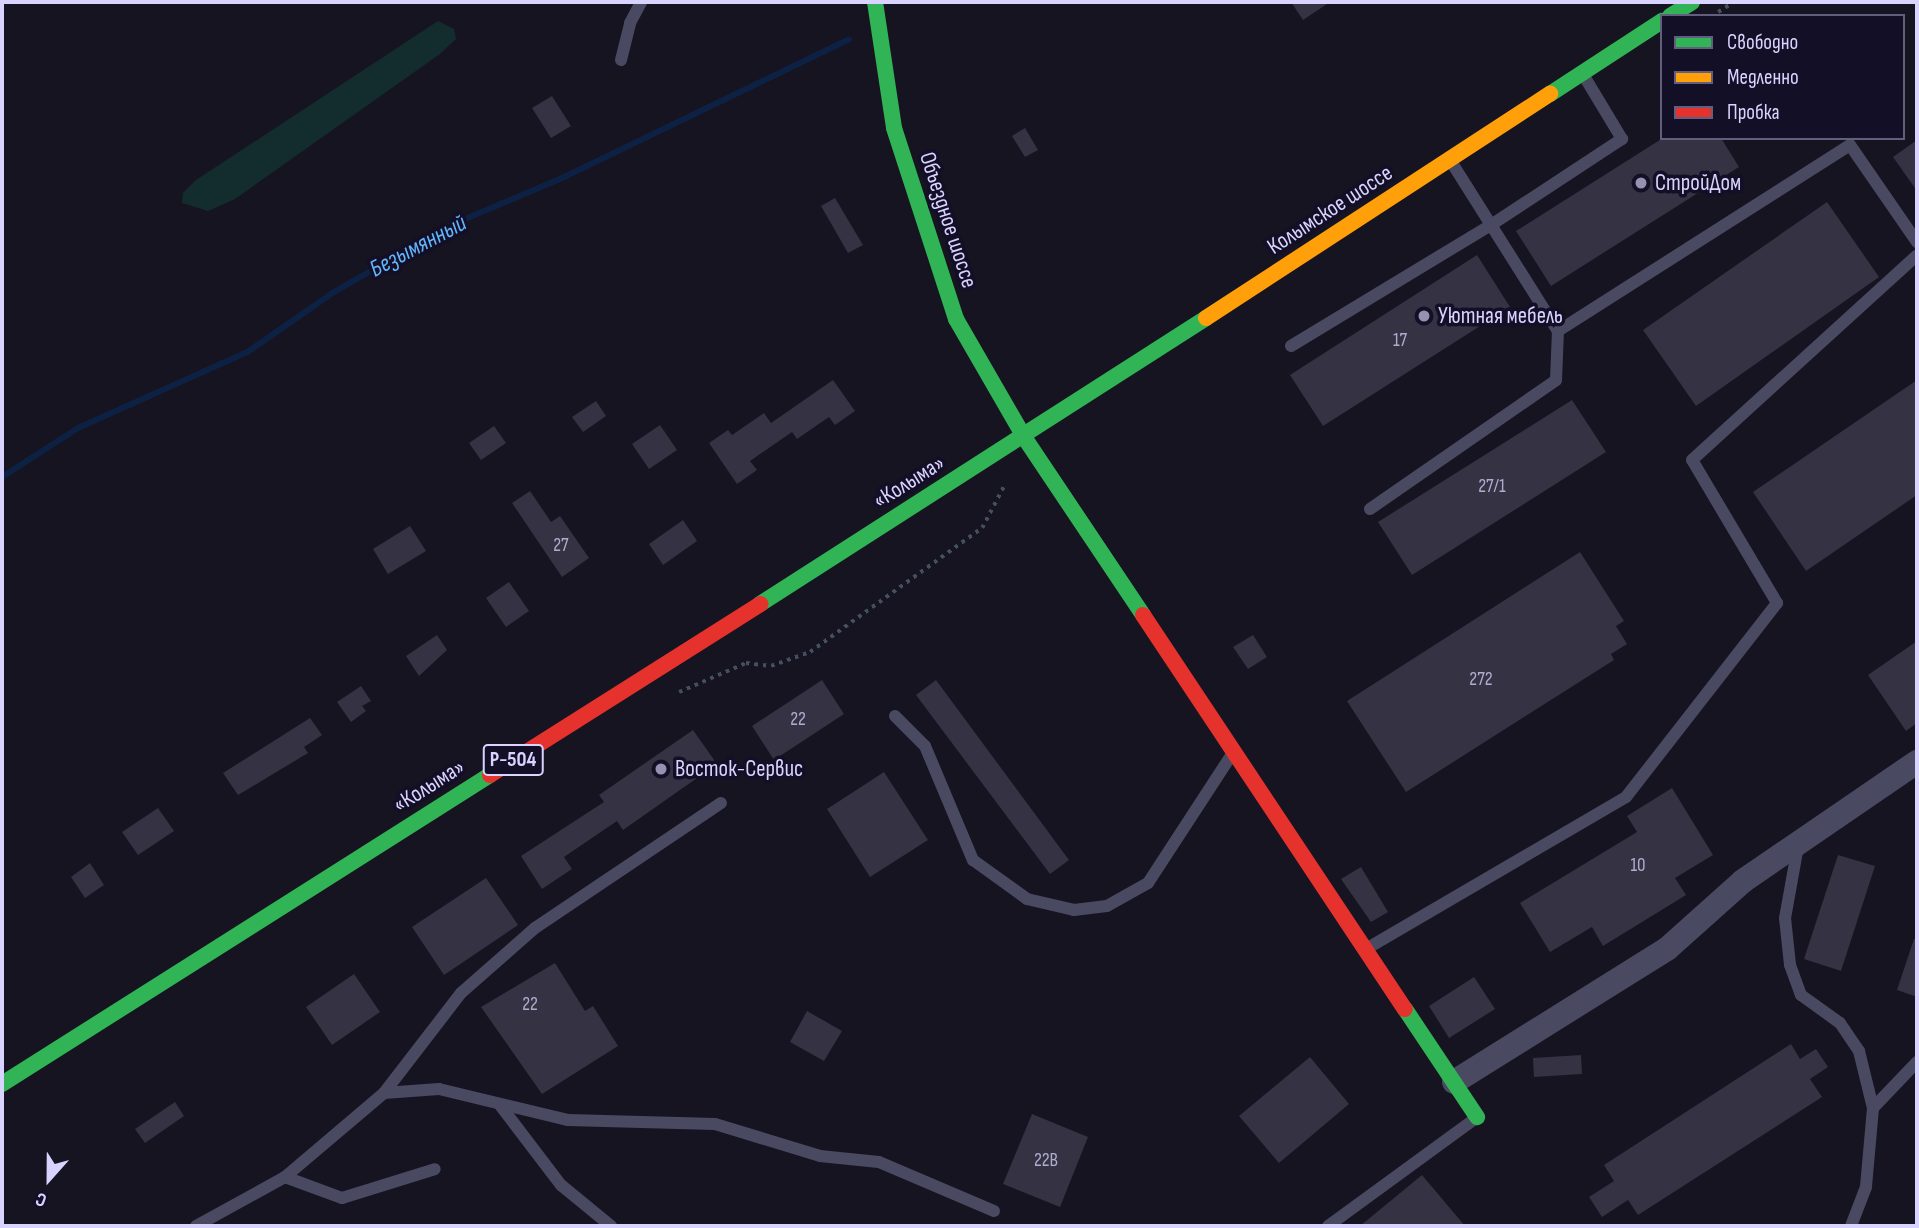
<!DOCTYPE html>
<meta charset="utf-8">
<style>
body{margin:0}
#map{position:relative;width:1919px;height:1228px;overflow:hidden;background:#161421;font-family:"Sofia Sans Condensed",sans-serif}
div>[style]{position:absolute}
.green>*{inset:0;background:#132c2d}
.stream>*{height:6px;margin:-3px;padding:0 3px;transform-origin:3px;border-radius:3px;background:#0d2144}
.building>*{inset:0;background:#343243}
.path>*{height:3.5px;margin-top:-1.75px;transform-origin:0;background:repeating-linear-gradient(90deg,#44505f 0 3.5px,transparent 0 8.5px)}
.lane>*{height:12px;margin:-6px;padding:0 6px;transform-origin:6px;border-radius:6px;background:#4a4962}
.street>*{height:24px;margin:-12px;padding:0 12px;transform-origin:12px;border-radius:12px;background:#4a4962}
.fast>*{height:16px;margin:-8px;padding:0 8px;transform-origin:8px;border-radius:8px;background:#30b455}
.slow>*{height:16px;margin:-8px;padding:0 8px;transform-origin:8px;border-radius:8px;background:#ff9f0a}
.jam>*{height:16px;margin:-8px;padding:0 8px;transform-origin:8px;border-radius:8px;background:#e5322d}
.dots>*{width:19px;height:19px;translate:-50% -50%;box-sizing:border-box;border:4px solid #130f26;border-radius:50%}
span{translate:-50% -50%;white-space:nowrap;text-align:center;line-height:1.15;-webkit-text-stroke:7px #130f26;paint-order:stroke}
.number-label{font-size:19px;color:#b0acd0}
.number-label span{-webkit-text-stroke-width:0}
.shield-label span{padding:2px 5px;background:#130f26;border:2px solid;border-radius:5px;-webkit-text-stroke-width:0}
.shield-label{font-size:21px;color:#d9d4ff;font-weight:700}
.poi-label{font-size:23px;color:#d9d4ff}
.left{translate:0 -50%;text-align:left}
.street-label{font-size:23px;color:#d9d4ff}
.water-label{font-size:24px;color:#62b6ff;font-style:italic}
.frame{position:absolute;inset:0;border:4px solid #d9d4ff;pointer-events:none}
.legend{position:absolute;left:1660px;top:14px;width:245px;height:126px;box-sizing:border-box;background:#130f26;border:2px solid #625e7d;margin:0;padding:9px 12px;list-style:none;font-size:21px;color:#d9d4ff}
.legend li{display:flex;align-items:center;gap:14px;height:35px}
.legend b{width:35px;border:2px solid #625e7d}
.north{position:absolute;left:14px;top:1144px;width:70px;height:70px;-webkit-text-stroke:5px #130f26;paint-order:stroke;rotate:201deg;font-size:19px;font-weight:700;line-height:28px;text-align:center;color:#d9d4ff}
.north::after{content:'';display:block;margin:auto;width:24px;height:32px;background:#d9d4ff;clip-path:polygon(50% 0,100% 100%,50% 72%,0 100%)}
</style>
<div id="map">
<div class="green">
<i style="clip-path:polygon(438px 21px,454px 29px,456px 39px,440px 54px,235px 199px,208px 211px,182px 203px,183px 193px,196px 180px)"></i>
</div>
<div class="stream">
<i style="left:2px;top:477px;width:90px;rotate:-32.8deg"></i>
<i style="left:78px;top:428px;width:188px;rotate:-24.2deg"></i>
<i style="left:249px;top:351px;width:103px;rotate:-34.8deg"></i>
<i style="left:334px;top:292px;width:135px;rotate:-29.8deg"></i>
<i style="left:451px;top:225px;width:118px;rotate:-22.9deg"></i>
<i style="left:560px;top:179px;width:321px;rotate:-25.8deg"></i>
</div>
<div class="building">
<i style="clip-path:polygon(1291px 2px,1330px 2px,1303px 20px)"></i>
<i style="clip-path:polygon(552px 96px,571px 126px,551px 138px,532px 108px)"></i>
<i style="clip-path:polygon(1025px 128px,1038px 150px,1025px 157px,1012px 136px)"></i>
<i style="clip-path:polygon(1663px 138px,1721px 138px,1739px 167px,1551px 286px,1516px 231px)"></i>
<i style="clip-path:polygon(1917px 140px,1917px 191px,1893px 157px)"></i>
<i style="clip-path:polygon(835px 198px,863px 245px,848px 253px,821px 206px)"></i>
<i style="clip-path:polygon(1827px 202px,1879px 277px,1696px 406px,1643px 330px)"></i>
<i style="clip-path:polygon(1477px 255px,1510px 307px,1323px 426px,1290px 375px)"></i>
<i style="clip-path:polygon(833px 380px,855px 411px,835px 425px,829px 417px,797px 439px,792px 432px,750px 461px,757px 470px,737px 484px,709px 443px,728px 430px,732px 435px,764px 413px,771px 423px)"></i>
<i style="clip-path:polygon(1917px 380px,1917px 495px,1806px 571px,1753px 492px)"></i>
<i style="clip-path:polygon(1572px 400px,1606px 452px,1412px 575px,1378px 522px)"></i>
<i style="clip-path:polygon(596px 401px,606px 416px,583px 432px,572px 417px)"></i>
<i style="clip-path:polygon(660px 425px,677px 450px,649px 469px,632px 444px)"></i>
<i style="clip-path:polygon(494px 426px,506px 443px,481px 460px,469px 443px)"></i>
<i style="clip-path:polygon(530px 491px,551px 522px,560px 516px,589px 558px,562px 577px,512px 503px)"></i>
<i style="clip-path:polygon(683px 520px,697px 541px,663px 565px,649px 544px)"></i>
<i style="clip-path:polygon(410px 526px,426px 551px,388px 574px,373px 549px)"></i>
<i style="clip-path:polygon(1580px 552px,1624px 621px,1616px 626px,1627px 644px,1611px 654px,1614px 660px,1406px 792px,1347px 701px)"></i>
<i style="clip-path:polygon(509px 582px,529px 611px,506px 627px,486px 598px)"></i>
<i style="clip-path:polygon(437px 635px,447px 650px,419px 676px,406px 656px)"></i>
<i style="clip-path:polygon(1253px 635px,1267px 657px,1248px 669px,1233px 647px)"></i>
<i style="clip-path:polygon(1917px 641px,1917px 723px,1906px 731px,1868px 675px)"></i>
<i style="clip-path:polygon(822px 680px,844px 714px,774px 760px,752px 726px)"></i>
<i style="clip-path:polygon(936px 680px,1069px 860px,1050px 874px,916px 695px)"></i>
<i style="clip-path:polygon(361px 686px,371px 701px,362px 706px,366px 711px,351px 722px,337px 702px)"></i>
<i style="clip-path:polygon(310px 718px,322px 735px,304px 747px,308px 753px,238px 795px,223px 773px)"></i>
<i style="clip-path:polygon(693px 730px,717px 764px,623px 830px,617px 821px,564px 857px,572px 869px,542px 889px,521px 856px,604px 802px,599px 795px)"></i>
<i style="clip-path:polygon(884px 772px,928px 840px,870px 877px,827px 809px)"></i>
<i style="clip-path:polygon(1672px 788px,1713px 855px,1675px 878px,1686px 895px,1603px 946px,1592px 927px,1550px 952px,1520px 903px,1637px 832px,1627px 816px)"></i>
<i style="clip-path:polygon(158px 808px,174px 831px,138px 855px,122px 832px)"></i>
<i style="clip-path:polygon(1838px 855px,1875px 866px,1841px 971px,1804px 959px)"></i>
<i style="clip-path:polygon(90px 863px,104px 885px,85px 898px,71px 877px)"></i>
<i style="clip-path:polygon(1361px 867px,1388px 912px,1371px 922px,1341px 879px)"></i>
<i style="clip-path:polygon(486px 878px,518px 925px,444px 975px,412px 927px)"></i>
<i style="clip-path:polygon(1914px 939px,1917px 939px,1917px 997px,1897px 990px)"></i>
<i style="clip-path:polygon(555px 963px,585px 1011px,593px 1006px,618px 1046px,542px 1094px,481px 1007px)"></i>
<i style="clip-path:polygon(354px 974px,380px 1012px,332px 1045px,306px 1007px)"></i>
<i style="clip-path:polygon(1474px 977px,1495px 1009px,1449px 1038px,1429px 1006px)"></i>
<i style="clip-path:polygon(807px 1011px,842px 1031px,824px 1061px,790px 1042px)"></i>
<i style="clip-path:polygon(1791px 1044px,1800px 1059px,1816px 1049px,1828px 1067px,1810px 1079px,1822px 1097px,1638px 1215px,1628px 1200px,1602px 1217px,1589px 1197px,1614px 1181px,1604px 1165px)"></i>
<i style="clip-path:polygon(1581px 1055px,1582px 1074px,1534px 1077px,1533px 1058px)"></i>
<i style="clip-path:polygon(1310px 1057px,1349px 1104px,1279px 1163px,1239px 1116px)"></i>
<i style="clip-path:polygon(175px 1102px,184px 1116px,145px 1143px,135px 1129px)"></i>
<i style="clip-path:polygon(1032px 1114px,1088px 1137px,1060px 1207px,1003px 1184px)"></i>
<i style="clip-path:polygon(1422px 1175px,1465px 1226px,1360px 1226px)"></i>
</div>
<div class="path">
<i style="left:1718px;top:12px;width:19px;rotate:-32deg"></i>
<i style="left:679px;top:692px;width:73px;rotate:-23.4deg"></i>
<i style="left:746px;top:663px;width:25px;rotate:7deg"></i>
<i style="left:771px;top:666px;width:41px;rotate:-19.7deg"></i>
<i style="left:810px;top:652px;width:212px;rotate:-35.8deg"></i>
<i style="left:982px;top:528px;width:50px;rotate:-62.4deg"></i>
</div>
<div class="lane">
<i style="left:621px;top:60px;width:38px;rotate:-76deg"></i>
<i style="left:630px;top:23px;width:24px;rotate:-62deg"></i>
<i style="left:1452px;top:163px;width:199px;rotate:57.8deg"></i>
<i style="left:1291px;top:346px;width:234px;rotate:-31.2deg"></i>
<i style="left:1491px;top:225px;width:157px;rotate:-33.3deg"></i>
<i style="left:1622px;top:139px;width:74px;rotate:-121.1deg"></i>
<i style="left:1370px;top:509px;width:226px;rotate:-34.7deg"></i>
<i style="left:1556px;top:380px;width:49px;rotate:-87.7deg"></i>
<i style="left:1558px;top:331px;width:346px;rotate:-32.5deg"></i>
<i style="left:1850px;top:145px;width:118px;rotate:55.4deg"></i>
<i style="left:895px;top:716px;width:42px;rotate:45deg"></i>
<i style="left:925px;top:746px;width:124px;rotate:67.2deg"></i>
<i style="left:973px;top:860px;width:67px;rotate:35.8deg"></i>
<i style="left:1027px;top:899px;width:48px;rotate:13.2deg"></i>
<i style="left:1074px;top:910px;width:33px;rotate:-7deg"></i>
<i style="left:1107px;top:906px;width:47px;rotate:-29.3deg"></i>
<i style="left:1148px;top:883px;width:154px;rotate:-56.9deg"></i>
<i style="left:1798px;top:846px;width:73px;rotate:100.2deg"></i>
<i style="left:1785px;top:918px;width:47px;rotate:83.9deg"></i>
<i style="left:1790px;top:965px;width:32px;rotate:70deg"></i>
<i style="left:1801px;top:995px;width:48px;rotate:35.7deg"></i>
<i style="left:1840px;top:1023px;width:34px;rotate:56deg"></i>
<i style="left:1859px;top:1051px;width:59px;rotate:76.2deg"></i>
<i style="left:1873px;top:1108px;width:79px;rotate:95.1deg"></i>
<i style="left:1866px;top:1187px;width:42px;rotate:111deg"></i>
<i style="left:1366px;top:949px;width:301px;rotate:-30.3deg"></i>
<i style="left:1626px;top:797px;width:246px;rotate:-52.1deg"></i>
<i style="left:1777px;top:603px;width:166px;rotate:-120.7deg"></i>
<i style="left:1692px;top:460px;width:304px;rotate:-42.3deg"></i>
<i style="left:384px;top:1093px;width:126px;rotate:-52.4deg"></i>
<i style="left:461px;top:993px;width:98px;rotate:-41.3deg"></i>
<i style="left:535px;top:928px;width:224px;rotate:-33.9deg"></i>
<i style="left:500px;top:1105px;width:101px;rotate:52.7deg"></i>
<i style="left:561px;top:1185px;width:65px;rotate:39.4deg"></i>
<i style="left:1873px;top:1108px;width:64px;rotate:-46.3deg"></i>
<i style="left:285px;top:1177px;width:61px;rotate:20.2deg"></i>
<i style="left:342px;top:1198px;width:97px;rotate:-17.3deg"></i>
<i style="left:196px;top:1226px;width:102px;rotate:-28.8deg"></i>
<i style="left:285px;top:1177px;width:130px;rotate:-40.3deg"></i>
<i style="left:384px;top:1093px;width:55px;rotate:-4.2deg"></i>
<i style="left:439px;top:1089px;width:133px;rotate:13.5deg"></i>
<i style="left:568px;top:1120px;width:147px;rotate:1.6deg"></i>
<i style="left:715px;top:1124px;width:110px;rotate:16.9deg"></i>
<i style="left:820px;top:1156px;width:59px;rotate:5.8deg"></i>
<i style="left:879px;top:1162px;width:125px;rotate:23.1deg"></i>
<i style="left:1328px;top:1226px;width:182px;rotate:-36.1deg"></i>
</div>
<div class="street">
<i style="left:1454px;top:1082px;width:251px;rotate:-32deg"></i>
<i style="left:1667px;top:949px;width:102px;rotate:-41.8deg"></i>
<i style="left:1743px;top:881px;width:211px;rotate:-34.4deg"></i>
</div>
<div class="fast">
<i style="left:875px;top:2px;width:127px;rotate:81.4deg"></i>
<i style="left:894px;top:128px;width:201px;rotate:72deg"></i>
<i style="left:956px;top:319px;width:136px;rotate:60deg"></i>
<i style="left:1024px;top:437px;width:214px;rotate:56.2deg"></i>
<i style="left:1670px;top:16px;width:26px;rotate:-32deg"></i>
<i style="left:1550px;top:94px;width:134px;rotate:-33.1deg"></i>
<i style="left:760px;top:604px;width:530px;rotate:-32.67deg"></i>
<i style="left:1405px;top:1009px;width:130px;rotate:56.3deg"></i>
<i style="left:2px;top:1084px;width:578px;rotate:-32.34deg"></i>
</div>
<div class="slow">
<i style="left:1206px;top:318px;width:411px;rotate:-33.1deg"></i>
</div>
<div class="jam">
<i style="left:1143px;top:615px;width:473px;rotate:56.4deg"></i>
<i style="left:490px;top:775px;width:320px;rotate:-32.3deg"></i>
</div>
<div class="dots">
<i style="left:1641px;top:183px;background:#9591b1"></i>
<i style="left:1424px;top:316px;background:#9591b1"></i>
<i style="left:661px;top:769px;background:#9591b1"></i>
</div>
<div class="number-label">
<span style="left:1400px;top:341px">17</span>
<span style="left:1492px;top:487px">27/1</span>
<span style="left:561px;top:546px">27</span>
<span style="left:1481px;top:680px">272</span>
<span style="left:798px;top:720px">22</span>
<span style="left:1638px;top:866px">10</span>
<span style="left:530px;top:1005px">22</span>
<span style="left:1046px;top:1161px">22В</span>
</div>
<div class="shield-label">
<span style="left:513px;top:760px">Р-504</span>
</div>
<div class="poi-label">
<span class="left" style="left:1655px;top:183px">СтройДом</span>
<span class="left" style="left:1438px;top:316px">Уютная мебель</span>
<span class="left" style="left:675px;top:769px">Восток-Сервис</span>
</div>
<div class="street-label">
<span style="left:1330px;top:210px;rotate:-33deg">Колымское шоссе</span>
<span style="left:948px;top:220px;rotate:72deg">Объездное шоссе</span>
<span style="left:909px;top:482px;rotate:-32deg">«Колыма»</span>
<span style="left:429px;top:786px;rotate:-32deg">«Колыма»</span>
</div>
<div class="water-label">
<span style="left:418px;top:246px;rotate:-28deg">Безымянный</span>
</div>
<div class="frame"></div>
<ul class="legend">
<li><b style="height:9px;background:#30b455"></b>Свободно</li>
<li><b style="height:9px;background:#ff9f0a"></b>Медленно</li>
<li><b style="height:9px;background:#e5322d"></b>Пробка</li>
</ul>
<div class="north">С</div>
</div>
